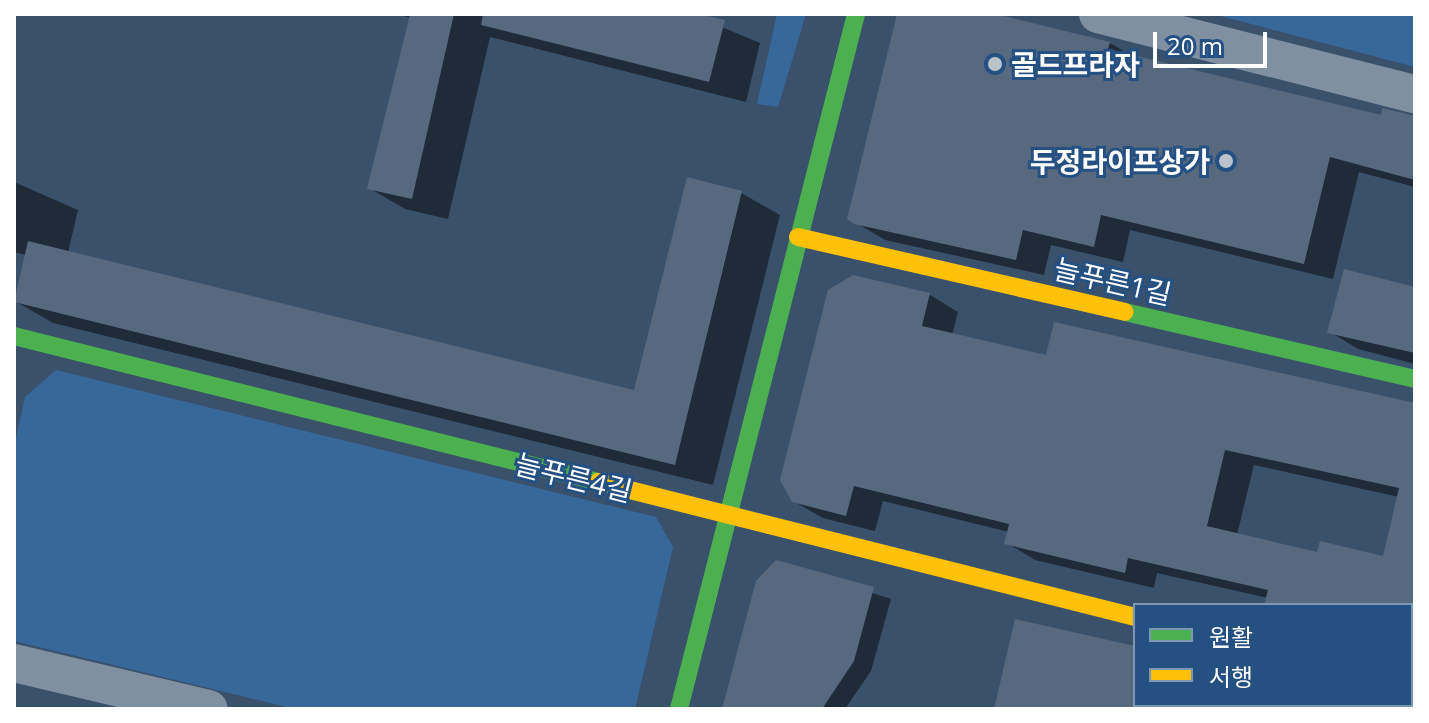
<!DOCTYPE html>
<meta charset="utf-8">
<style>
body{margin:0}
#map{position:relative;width:1429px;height:723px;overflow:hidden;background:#3a516c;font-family:"Open Sans","Noto Sans KR",sans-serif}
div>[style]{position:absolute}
.green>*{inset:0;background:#386799}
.shadow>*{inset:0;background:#0007}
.building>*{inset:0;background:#57697f}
.street>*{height:38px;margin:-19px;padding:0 19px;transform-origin:19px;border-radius:19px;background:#7f90a2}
.fast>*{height:18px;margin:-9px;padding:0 9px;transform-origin:9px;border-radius:9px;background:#4caf50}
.slow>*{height:18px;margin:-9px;padding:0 9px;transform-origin:9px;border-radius:9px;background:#ffc107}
.dots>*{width:22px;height:22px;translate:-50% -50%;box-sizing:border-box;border:4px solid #245082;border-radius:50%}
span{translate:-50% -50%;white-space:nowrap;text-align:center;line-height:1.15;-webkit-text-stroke:6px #245082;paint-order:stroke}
.poi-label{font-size:28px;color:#fff;font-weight:700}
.left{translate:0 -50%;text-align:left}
.right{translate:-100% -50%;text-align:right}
.street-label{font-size:28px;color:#fff}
.frame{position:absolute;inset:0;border:16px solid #fff;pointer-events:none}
.legend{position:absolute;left:1133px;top:603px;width:280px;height:104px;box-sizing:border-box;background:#245082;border:2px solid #7c96b4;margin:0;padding:10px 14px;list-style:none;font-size:24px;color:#fff}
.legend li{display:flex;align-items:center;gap:16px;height:40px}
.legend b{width:40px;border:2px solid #7c96b4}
.scale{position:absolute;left:1153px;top:32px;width:114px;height:36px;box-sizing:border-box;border:4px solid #fff;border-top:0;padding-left:10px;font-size:24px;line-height:28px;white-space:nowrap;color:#fff;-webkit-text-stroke:6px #245082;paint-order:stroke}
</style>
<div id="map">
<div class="green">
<i style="clip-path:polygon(777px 14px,806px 14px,778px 107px,757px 104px)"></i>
<i style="clip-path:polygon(1213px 14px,1415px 14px,1415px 67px)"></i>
<i style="clip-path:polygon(56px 370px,656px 517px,673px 547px,635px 709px,295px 709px,14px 641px,14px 447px,25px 397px)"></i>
</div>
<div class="shadow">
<i style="clip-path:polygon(396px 14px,691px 14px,760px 43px,746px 102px,490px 37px,448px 219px,405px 209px,369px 188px,411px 18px)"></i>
<i style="clip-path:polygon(899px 14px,988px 14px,1110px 43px,1134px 57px,1382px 117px,1415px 118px,1415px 187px,1359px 172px,1333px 279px,1130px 230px,1123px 262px,1051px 245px,1044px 275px,885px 240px,855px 222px)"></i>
<i style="clip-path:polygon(14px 182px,78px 210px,68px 253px,636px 392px,741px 193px,780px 215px,713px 485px,53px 323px,15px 301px,26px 255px,14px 252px)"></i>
<i style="clip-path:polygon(evenodd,853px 277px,930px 295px,958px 312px,952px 335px,1048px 357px,1415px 404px,1415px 665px,1411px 605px,1266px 605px,1268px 598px,1157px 573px,1154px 588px,1035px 560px,1007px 543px,1009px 532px,883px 501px,875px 531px,823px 518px,793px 501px,853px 277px,1254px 465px,1399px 497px,1385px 559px,1319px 554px,1237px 535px,1254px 465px)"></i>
<i style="clip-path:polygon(1415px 289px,1415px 364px,1358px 349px,1330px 332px)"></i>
<i style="clip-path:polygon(777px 562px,891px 599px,871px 671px,845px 709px,724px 709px)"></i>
<i style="clip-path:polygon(1135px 648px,1135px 705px,1302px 708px,996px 709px)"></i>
</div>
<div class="building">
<i style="clip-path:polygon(410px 14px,454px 14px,412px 199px,367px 189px)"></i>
<i style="clip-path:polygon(483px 14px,699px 14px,725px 20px,709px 82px,481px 25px)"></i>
<i style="clip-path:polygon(897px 14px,996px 14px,1110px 42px,1108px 49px,1381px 115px,1382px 108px,1415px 116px,1415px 180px,1330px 157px,1304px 264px,1101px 215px,1094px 247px,1023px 230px,1016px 260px,854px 224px,847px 219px)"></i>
<i style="clip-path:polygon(687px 177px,742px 191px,675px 465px,14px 302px,28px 241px,634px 390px)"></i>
<i style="clip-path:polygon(1344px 269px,1415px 287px,1415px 353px,1327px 333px)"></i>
<i style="clip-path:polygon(evenodd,853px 275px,930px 293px,922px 326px,1046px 355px,1054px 322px,1415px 403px,1415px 605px,1264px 605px,1268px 590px,1128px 558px,1125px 573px,1004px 544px,1009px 524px,854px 486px,846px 516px,792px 502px,780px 480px,828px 290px,853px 275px,1225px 450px,1399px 488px,1383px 556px,1320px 541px,1317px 552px,1207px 526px,1225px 450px)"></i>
<i style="clip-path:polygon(776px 560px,874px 587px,854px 661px,822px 709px,722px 709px,756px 581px)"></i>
<i style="clip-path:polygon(1015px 619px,1135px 646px,1135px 709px,994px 709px)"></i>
</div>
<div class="street">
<i style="left:1098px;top:14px;width:327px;rotate:14.2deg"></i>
<i style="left:14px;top:663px;width:200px;rotate:13.3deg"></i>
<i style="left:1411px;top:686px;width:4px;rotate:14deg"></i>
<i style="left:1356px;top:709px;width:26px;rotate:-9deg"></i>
</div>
<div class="fast">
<i style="left:1125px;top:312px;width:298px;rotate:13deg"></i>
<i style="left:14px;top:336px;width:602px;rotate:14.04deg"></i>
<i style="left:679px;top:709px;width:717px;rotate:-75.71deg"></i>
</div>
<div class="slow">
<i style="left:798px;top:237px;width:335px;rotate:12.9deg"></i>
<i style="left:598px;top:482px;width:554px;rotate:14.11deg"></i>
</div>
<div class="dots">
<i style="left:995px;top:64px;background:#bac2cc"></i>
<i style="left:1226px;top:161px;background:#bac2cc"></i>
</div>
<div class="poi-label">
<span class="left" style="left:1011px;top:64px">골드프라자</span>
<span class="right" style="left:1210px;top:161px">두정라이프상가</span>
</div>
<div class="street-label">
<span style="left:1113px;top:281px;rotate:13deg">늘푸른1길</span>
<span style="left:574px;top:477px;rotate:14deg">늘푸른4길</span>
</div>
<div class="frame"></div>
<ul class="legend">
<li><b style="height:10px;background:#4caf50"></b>원활</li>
<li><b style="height:10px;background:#ffc107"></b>서행</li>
</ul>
<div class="scale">20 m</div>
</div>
